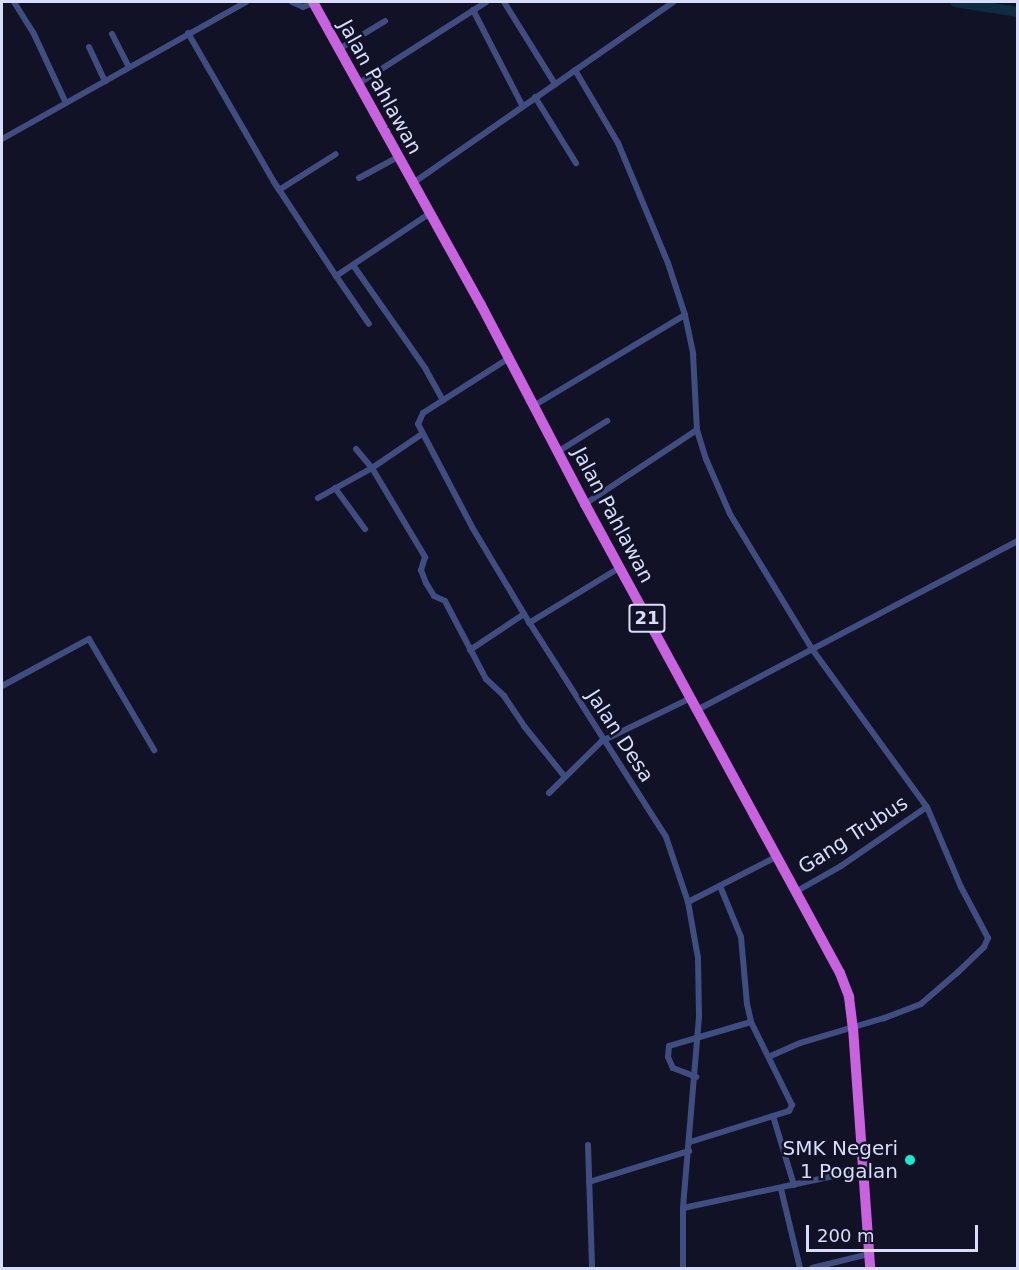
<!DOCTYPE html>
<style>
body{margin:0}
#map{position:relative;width:1019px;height:1270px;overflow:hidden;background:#111226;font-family:"DejaVu Sans",sans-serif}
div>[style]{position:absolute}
.river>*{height:10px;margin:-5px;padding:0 5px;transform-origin:5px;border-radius:5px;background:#0e2d42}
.minor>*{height:6px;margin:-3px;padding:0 3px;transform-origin:3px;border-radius:3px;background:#404d81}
.trunk>*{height:10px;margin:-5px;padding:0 5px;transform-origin:5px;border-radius:5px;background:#c862de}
.dots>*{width:16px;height:16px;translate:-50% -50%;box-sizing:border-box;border:3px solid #111226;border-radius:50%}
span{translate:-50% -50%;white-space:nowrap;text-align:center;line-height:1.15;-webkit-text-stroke:5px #111226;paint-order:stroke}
.shield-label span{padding:2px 4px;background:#111226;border:2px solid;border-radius:4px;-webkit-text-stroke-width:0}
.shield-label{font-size:18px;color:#d8ddfc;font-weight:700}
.street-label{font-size:20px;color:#d8ddfc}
.poi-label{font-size:20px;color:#d8ddfc}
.right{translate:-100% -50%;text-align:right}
.frame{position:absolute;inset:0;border:3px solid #d8ddfc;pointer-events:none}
.scale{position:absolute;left:806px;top:1225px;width:172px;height:27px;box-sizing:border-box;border:3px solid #d8ddfc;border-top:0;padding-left:8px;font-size:18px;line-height:21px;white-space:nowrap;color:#d8ddfc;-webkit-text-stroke:4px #111226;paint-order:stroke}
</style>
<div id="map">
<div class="river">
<i style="left:955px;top:2px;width:64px;rotate:9deg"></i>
</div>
<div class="minor">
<i style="left:14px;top:2px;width:36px;rotate:58deg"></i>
<i style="left:33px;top:32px;width:78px;rotate:65.1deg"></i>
<i style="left:292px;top:2px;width:12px;rotate:24deg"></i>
<i style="left:303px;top:7px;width:11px;rotate:-22deg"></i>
<i style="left:504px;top:2px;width:97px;rotate:58.1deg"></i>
<i style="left:473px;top:10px;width:107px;rotate:62.7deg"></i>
<i style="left:188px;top:33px;width:172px;rotate:60deg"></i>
<i style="left:274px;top:182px;width:113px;rotate:56.6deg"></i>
<i style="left:336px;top:276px;width:112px;rotate:-33.7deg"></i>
<i style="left:112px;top:34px;width:37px;rotate:63deg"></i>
<i style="left:89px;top:47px;width:38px;rotate:65deg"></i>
<i style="left:339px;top:49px;width:54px;rotate:-31.3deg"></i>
<i style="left:575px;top:70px;width:85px;rotate:59.5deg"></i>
<i style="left:618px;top:143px;width:130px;rotate:67.4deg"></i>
<i style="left:668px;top:263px;width:55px;rotate:71.9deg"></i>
<i style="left:685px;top:315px;width:40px;rotate:78deg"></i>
<i style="left:693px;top:354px;width:76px;rotate:87deg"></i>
<i style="left:697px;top:430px;width:30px;rotate:73deg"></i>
<i style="left:706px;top:459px;width:60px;rotate:66.4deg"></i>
<i style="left:730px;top:514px;width:158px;rotate:58.7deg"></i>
<i style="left:812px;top:649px;width:195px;rotate:54deg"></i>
<i style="left:927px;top:807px;width:87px;rotate:67deg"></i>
<i style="left:961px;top:887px;width:58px;rotate:62.1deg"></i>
<i style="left:988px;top:938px;width:10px;rotate:114deg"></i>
<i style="left:984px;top:947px;width:36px;rotate:136deg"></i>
<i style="left:958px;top:972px;width:49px;rotate:139.1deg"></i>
<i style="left:921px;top:1004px;width:40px;rotate:159deg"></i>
<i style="left:884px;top:1018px;width:88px;rotate:163.4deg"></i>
<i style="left:800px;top:1043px;width:34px;rotate:156deg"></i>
<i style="left:358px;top:84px;width:152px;rotate:-32.6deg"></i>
<i style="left:535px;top:97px;width:78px;rotate:58.2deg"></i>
<i style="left:2px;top:139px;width:280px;rotate:-29.3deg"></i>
<i style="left:359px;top:178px;width:44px;rotate:-28.3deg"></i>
<i style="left:413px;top:183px;width:317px;rotate:-34.8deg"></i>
<i style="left:279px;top:190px;width:67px;rotate:-32.3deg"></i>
<i style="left:353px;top:265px;width:126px;rotate:55deg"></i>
<i style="left:425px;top:368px;width:37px;rotate:61deg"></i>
<i style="left:336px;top:276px;width:58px;rotate:55.5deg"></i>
<i style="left:509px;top:358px;width:102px;rotate:147.4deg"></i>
<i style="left:423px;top:413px;width:12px;rotate:114deg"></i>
<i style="left:418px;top:424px;width:116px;rotate:62.3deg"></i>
<i style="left:472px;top:527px;width:101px;rotate:59.1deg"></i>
<i style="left:524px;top:614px;width:264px;rotate:57.5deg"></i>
<i style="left:666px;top:837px;width:69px;rotate:71.3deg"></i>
<i style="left:688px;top:902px;width:57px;rotate:79.9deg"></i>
<i style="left:698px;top:958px;width:59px;rotate:89deg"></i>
<i style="left:699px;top:1017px;width:192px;rotate:94.8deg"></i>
<i style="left:683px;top:1208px;width:60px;rotate:90deg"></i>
<i style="left:535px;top:405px;width:175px;rotate:-31deg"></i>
<i style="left:356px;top:449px;width:25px;rotate:50deg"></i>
<i style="left:372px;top:468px;width:104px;rotate:59.2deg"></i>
<i style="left:425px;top:557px;width:14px;rotate:107deg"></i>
<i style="left:421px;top:570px;width:14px;rotate:69deg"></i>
<i style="left:426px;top:583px;width:15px;rotate:58deg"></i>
<i style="left:434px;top:596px;width:12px;rotate:24deg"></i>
<i style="left:445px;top:601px;width:88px;rotate:62.3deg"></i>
<i style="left:486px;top:679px;width:25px;rotate:43deg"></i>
<i style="left:504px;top:696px;width:36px;rotate:56deg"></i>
<i style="left:524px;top:726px;width:65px;rotate:51.2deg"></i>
<i style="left:559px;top:451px;width:57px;rotate:-32deg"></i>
<i style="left:335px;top:488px;width:51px;rotate:53.8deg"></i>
<i style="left:318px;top:498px;width:62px;rotate:-29.1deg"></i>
<i style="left:372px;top:468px;width:60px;rotate:-34.2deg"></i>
<i style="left:585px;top:504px;width:134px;rotate:-33.5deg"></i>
<i style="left:529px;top:623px;width:105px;rotate:-31.4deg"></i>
<i style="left:470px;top:650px;width:65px;rotate:-33.7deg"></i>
<i style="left:2px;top:686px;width:99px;rotate:-28.4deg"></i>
<i style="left:89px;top:639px;width:129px;rotate:59.6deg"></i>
<i style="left:697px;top:710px;width:363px;rotate:-27.8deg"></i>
<i style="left:549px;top:793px;width:74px;rotate:-44.5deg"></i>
<i style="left:602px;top:741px;width:99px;rotate:-25.8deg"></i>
<i style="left:720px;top:886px;width:55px;rotate:67.6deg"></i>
<i style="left:741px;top:937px;width:67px;rotate:84.9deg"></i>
<i style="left:747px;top:1004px;width:18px;rotate:77deg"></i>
<i style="left:797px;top:891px;width:51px;rotate:-29.6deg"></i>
<i style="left:841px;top:866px;width:104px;rotate:-34.5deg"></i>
<i style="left:688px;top:902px;width:101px;rotate:-27.1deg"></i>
<i style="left:773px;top:1116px;width:72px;rotate:73.1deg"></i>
<i style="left:690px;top:1142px;width:104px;rotate:-17.4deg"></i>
<i style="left:789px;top:1111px;width:7px;rotate:-63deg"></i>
<i style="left:792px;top:1105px;width:93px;rotate:-116.3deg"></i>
<i style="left:751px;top:1022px;width:85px;rotate:163.7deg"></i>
<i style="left:669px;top:1046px;width:11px;rotate:95deg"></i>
<i style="left:668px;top:1057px;width:12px;rotate:66deg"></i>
<i style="left:673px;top:1068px;width:25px;rotate:21deg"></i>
<i style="left:588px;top:1145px;width:123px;rotate:88.1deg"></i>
<i style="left:589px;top:1182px;width:105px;rotate:-17.2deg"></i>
<i style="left:781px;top:1189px;width:81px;rotate:76.5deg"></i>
<i style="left:683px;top:1208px;width:183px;rotate:-12deg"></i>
<i style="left:812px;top:1268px;width:59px;rotate:-13.8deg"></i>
</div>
<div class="trunk">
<i style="left:313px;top:2px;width:346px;rotate:61deg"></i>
<i style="left:481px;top:305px;width:225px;rotate:62.4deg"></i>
<i style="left:585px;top:504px;width:534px;rotate:61.47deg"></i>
<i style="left:840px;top:973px;width:26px;rotate:69deg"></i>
<i style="left:849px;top:997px;width:31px;rotate:83deg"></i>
<i style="left:853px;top:1028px;width:241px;rotate:85.9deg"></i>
</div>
<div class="dots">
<i style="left:910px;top:1160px;background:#13eed0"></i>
</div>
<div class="shield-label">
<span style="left:647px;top:618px">21</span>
</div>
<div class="street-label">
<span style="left:380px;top:87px;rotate:61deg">Jalan Pahlawan</span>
<span style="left:613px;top:515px;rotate:62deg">Jalan Pahlawan</span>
<span style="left:620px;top:736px;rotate:57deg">Jalan Desa</span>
<span style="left:853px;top:835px;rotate:-33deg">Gang Trubus</span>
</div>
<div class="poi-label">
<span class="right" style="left:898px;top:1160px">SMK Negeri<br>1 Pogalan</span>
</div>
<div class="frame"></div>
<div class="scale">200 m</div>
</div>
